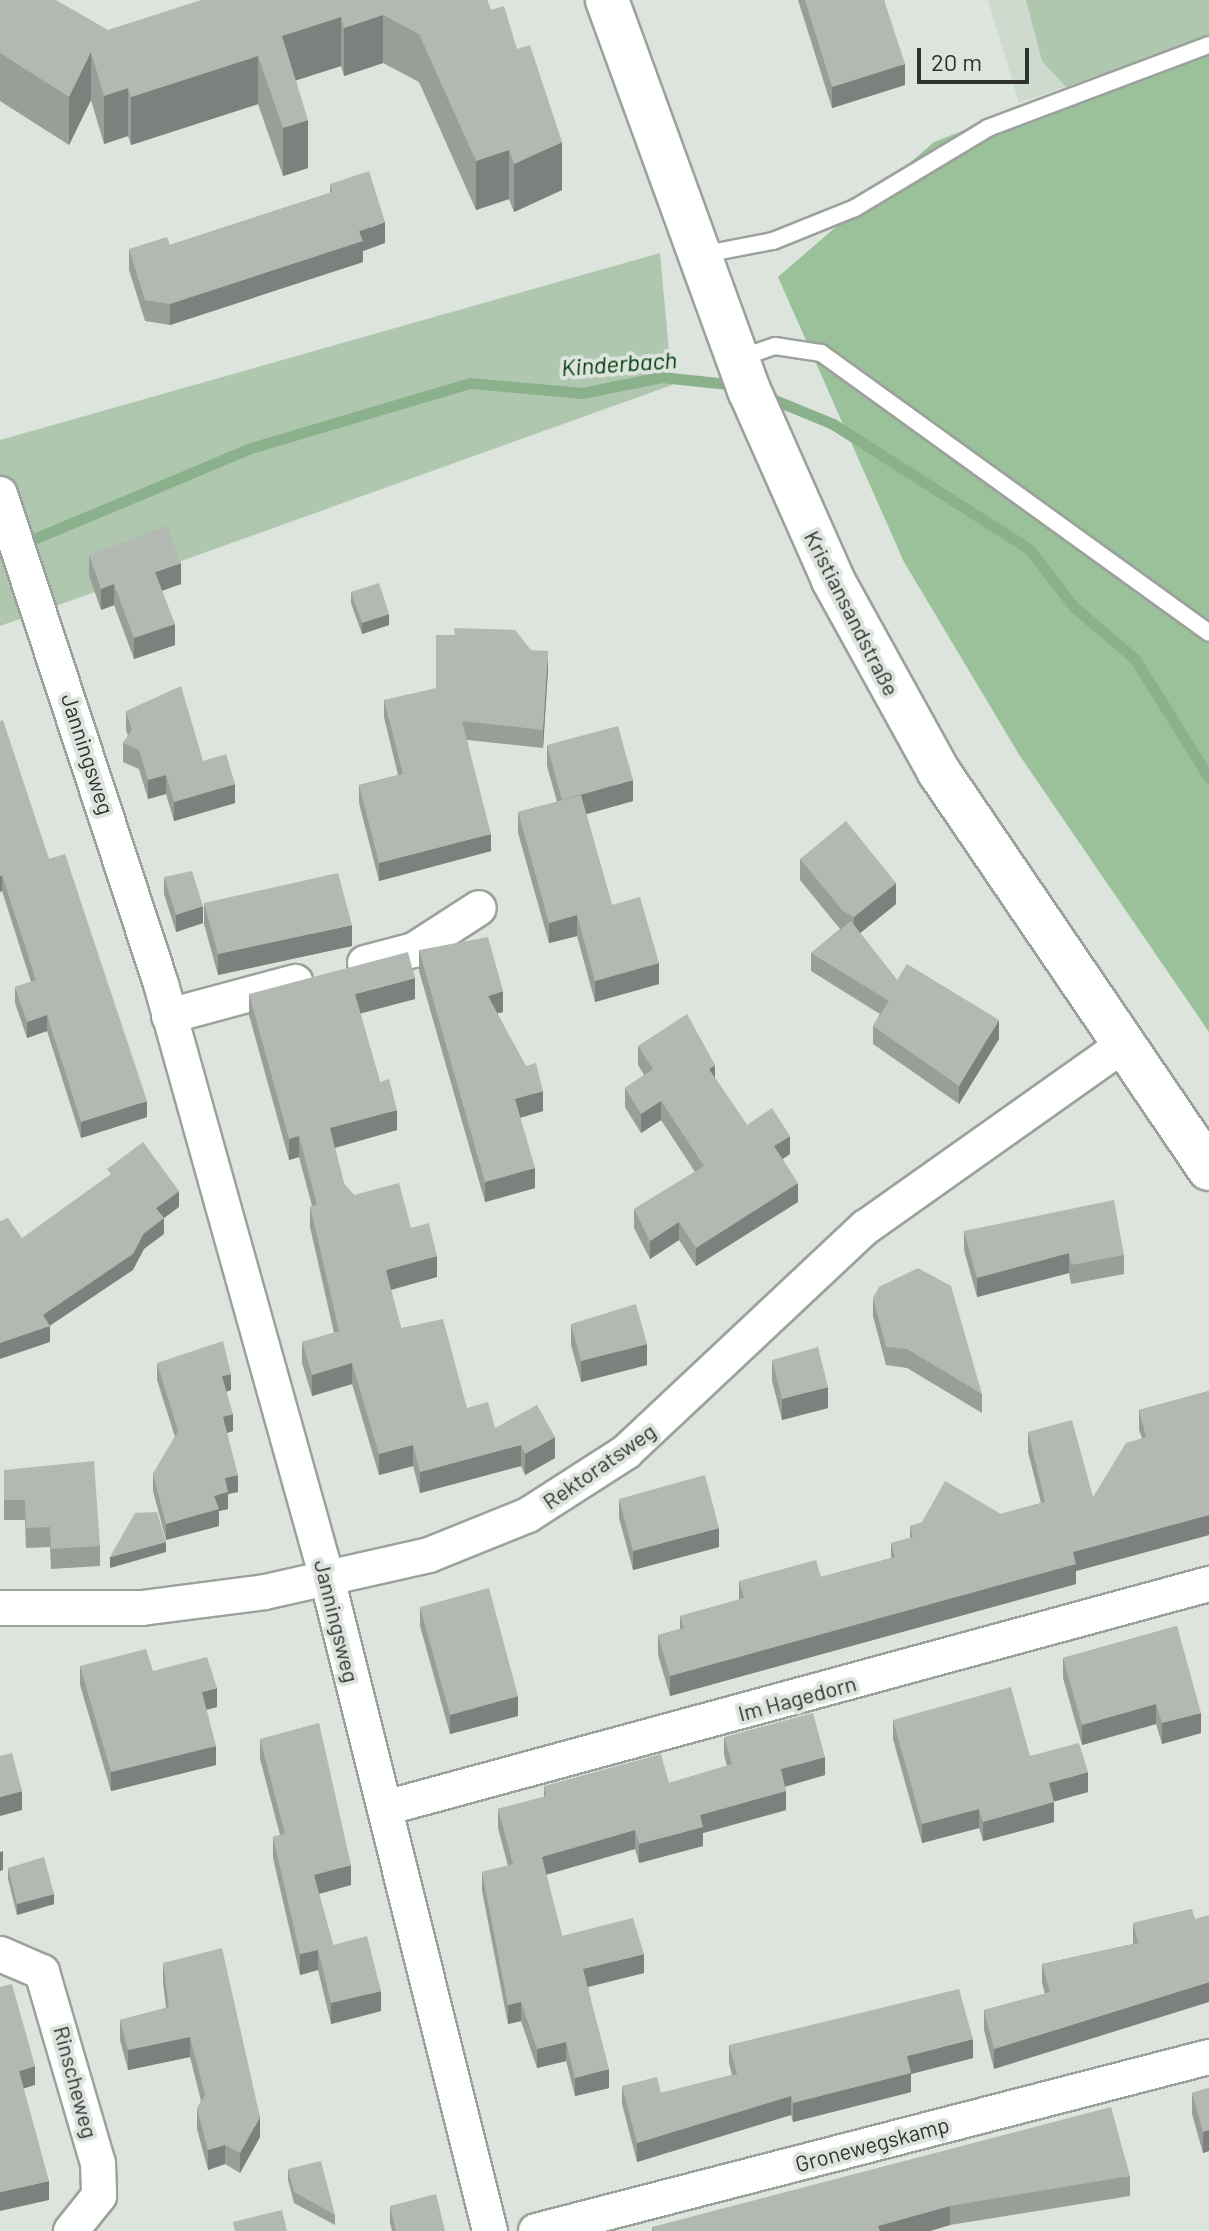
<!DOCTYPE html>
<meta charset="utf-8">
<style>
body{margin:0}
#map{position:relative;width:1209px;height:2231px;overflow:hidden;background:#dde4dd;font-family:Barlow,sans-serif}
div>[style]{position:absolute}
.built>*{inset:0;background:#cddacd}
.green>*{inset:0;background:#afc7af}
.forest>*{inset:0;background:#9ac19a}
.stream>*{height:11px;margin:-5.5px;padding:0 5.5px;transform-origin:5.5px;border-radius:5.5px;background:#8ab18b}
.roads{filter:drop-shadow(2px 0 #9ba29b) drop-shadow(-2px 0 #9ba29b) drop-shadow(0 2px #9ba29b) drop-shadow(0 -2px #9ba29b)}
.service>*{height:16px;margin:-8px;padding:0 8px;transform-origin:8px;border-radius:8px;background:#fff}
.minor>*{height:34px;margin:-17px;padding:0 17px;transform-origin:17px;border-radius:17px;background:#fff}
.tertiary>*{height:42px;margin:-21px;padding:0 21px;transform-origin:21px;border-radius:21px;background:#fff}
.wall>*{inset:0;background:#999e99}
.shaded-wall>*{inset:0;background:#7d817d}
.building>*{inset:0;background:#b2b8b2}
span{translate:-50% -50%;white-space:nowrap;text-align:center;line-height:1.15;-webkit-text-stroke:8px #dde4dd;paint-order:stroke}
.street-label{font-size:22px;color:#2f322f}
.water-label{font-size:24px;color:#003d0b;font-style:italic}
.scale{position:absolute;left:917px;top:48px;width:112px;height:36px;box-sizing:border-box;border:4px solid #2f322f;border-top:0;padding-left:10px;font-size:24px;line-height:28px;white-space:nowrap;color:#2f322f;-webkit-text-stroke:6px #dde4dd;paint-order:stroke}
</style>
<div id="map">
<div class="built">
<i style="clip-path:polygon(988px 0,1209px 0,1209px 36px,1019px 103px)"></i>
</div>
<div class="green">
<i style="clip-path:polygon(1026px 0,1209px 0,1209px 36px,1066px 87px,1042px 61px)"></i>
<i style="clip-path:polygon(660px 253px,672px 385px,0 626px,0 440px)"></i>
</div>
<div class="forest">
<i style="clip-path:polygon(1209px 36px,1209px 1032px,1020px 756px,904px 562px,778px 277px,934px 142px)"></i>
</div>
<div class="stream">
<i style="left:765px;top:396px;width:74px;rotate:22.4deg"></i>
<i style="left:833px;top:424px;width:232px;rotate:32.5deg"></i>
<i style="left:1029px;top:549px;width:73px;rotate:52.2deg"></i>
<i style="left:1074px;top:607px;width:80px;rotate:40.4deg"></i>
<i style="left:1135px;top:659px;width:140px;rotate:58.1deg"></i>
<i style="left:0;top:553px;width:275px;rotate:-22.7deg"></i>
<i style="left:254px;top:447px;width:225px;rotate:-16.5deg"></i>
<i style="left:470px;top:383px;width:112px;rotate:5.1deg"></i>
<i style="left:582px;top:393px;width:81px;rotate:-11.4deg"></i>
<i style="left:661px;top:377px;width:77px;rotate:5.9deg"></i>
</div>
<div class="roads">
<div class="service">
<i style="left:700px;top:255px;width:74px;rotate:-10.9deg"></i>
<i style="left:773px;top:241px;width:88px;rotate:-21.9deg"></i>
<i style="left:855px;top:208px;width:155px;rotate:-31deg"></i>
<i style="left:988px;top:128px;width:236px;rotate:-20.6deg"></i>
<i style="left:740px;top:358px;width:37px;rotate:-19deg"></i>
<i style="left:775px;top:346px;width:47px;rotate:8.7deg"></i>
<i style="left:821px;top:353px;width:478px;rotate:35.8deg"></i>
</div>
<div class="minor">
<i style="left:0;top:494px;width:516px;rotate:71.81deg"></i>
<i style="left:161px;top:984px;width:617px;rotate:74.39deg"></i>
<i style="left:327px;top:1578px;width:673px;rotate:75.98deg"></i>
<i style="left:365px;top:963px;width:51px;rotate:-14.9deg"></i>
<i style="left:414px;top:950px;width:77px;rotate:-32.9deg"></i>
<i style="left:169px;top:1016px;width:131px;rotate:-15.1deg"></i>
<i style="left:0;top:1608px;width:142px"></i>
<i style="left:142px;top:1608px;width:124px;rotate:-7.4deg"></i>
<i style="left:265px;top:1592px;width:168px;rotate:-12.7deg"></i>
<i style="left:429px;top:1555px;width:107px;rotate:-22deg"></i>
<i style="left:528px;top:1515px;width:117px;rotate:-32.7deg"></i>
<i style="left:626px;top:1452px;width:329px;rotate:-43.2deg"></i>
<i style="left:866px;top:1227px;width:316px;rotate:-35.3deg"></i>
<i style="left:385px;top:1808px;width:854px;rotate:-15.21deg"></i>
<i style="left:0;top:1954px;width:46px;rotate:23.2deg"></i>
<i style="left:42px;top:1972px;width:199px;rotate:73.7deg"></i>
<i style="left:98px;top:2163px;width:33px;rotate:88deg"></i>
<i style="left:99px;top:2196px;width:45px;rotate:128.7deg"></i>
<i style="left:536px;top:2231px;width:695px;rotate:-14.5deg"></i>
</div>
<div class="tertiary">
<i style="left:607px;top:0;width:415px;rotate:70deg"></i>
<i style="left:749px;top:390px;width:208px;rotate:66.1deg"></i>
<i style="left:833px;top:580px;width:219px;rotate:61.1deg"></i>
<i style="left:939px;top:772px;width:480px;rotate:55.8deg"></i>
</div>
</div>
<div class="wall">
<i style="clip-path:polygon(0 0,108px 30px,487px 0,562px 190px,514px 212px,509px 199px,476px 210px,419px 82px,383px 63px,344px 76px,341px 66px,296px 80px,308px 168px,283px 176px,258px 104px,131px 145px,128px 136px,104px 144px,91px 100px,69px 145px,0 101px)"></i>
<i style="clip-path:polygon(798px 0,884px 0,905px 85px,832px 108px)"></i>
<i style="clip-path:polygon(330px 184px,385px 243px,363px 251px,363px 262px,170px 325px,145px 321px,129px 270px,129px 249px,170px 245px,330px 193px)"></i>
<i style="clip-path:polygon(89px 555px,181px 584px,162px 591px,175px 645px,134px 659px,114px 605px,101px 610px,89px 576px)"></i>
<i style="clip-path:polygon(351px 592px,389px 625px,362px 634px,351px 603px)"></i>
<i style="clip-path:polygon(548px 669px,543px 748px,467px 740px,491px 851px,379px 881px,359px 803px,359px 785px,398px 775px,384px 717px,384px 700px)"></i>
<i style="clip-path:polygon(126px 711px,203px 761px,235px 803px,174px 821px,166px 794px,148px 799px,139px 769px,123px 762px,123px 743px,128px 736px,126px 730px)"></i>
<i style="clip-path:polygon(0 721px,49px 859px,147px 1117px,81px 1138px,47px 1031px,27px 1038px,15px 1003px,15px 987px,31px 982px,2px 891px)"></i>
<i style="clip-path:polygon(547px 745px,633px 801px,586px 814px,612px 905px,659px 984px,595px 1002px,577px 936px,549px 943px,518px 833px,518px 812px,557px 802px,547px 766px)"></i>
<i style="clip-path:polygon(800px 859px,896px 904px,860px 933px,897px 980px,999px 1039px,959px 1104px,873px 1044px,873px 1026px,880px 1014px,811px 971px,811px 953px,840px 929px,800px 880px)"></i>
<i style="clip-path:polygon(164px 877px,203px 923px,176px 932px,164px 894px)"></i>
<i style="clip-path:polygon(204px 903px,352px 946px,218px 975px,204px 924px)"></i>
<i style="clip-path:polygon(419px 950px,503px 1012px,497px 1013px,543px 1111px,520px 1118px,535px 1188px,485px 1202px,419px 971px)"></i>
<i style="clip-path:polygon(249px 994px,415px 999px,360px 1013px,380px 1082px,397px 1130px,335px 1148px,344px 1184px,354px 1195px,411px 1228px,437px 1277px,391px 1290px,401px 1328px,467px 1408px,495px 1428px,555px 1458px,525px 1475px,521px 1466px,420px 1493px,413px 1466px,379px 1475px,352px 1384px,312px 1396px,302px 1363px,302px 1342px,334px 1333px,310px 1227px,310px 1206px,312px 1206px,299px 1157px,289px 1160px,249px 1015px)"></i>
<i style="clip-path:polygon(638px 1046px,715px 1078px,747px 1125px,790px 1154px,782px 1159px,798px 1202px,696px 1266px,679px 1240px,650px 1259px,634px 1228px,634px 1209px,695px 1172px,661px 1120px,641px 1133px,625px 1107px,625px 1088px,644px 1075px,638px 1065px)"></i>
<i style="clip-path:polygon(964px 1231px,1124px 1255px,1124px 1274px,1071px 1284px,1069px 1273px,977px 1297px,964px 1250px)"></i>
<i style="clip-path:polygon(873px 1298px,982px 1394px,982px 1413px,907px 1368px,886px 1365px,873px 1316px)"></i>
<i style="clip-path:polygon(571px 1324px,647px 1365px,581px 1382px,571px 1345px)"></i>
<i style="clip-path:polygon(772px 1360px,828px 1408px,782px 1420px,772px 1381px)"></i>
<i style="clip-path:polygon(157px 1363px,231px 1390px,226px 1392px,233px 1431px,227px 1433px,238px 1492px,228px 1494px,228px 1509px,219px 1511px,219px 1526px,166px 1540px,153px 1491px,153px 1474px,175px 1437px,157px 1380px)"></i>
<i style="clip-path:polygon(1209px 1391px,1209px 1535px,1076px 1571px,1076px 1584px,670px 1696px,658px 1655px,658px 1635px,680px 1629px,680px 1616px,739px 1600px,739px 1581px,821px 1577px,891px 1558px,891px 1543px,910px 1538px,910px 1526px,1001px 1514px,1041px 1503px,1028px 1452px,1028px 1432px,1093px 1497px,1142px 1438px,1139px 1430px,1139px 1410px)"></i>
<i style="clip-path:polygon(4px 1470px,100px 1546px,100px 1566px,51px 1569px,50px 1547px,26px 1548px,25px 1520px,4px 1520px)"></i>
<i style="clip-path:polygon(619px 1499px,719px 1547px,633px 1570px,619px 1518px)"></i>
<i style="clip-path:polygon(420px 1607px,518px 1716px,450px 1734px,420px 1626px)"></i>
<i style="clip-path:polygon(1177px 1626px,1201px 1733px,1162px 1744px,1156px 1724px,1082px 1745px,1063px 1678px,1063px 1658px)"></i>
<i style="clip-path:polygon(80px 1666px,153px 1671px,217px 1707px,206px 1710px,216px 1765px,111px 1791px,80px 1685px)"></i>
<i style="clip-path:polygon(893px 1720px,1030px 1756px,1088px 1792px,1054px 1801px,1054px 1822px,983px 1841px,979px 1828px,922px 1843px,893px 1739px)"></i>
<i style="clip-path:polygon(724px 1737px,825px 1775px,785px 1786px,786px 1810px,703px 1833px,703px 1846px,639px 1863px,635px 1849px,546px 1874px,562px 1936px,644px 1973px,588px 1987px,609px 2088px,575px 2096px,566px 2061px,537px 2068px,521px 2021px,508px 2024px,482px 1891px,482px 1872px,508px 1866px,498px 1828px,498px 1809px,544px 1797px,544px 1786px,669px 1783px,727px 1766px,724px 1755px)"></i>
<i style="clip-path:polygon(260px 1739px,351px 1885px,319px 1894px,333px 1945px,381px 2011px,331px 2024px,318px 1970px,300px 1975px,273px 1858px,273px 1837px,280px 1835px,260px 1759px)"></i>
<i style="clip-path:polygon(8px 1868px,54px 1904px,17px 1915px,8px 1879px)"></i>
<i style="clip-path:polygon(1192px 1909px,994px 2069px,984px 2030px,984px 2010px,1045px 1994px,1042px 1983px,1042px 1964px,1133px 1944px,1133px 1923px)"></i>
<i style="clip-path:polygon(163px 1963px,260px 2137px,240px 2173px,225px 2164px,208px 2170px,197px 2129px,197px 2109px,201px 2101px,190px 2057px,128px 2070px,120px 2040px,120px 2020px,166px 2008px,163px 1983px)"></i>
<i style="clip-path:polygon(729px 2045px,973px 2058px,911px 2074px,911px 2092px,793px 2122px,791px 2115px,637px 2162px,622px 2104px,622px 2086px,661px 2093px,732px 2075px,729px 2063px)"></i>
<i style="clip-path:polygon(1209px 2088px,1209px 2151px,1203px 2153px,1192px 2114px,1192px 2093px)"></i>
<i style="clip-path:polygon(288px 2169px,335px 2215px,335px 2225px,294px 2203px,288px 2180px)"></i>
<i style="clip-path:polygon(1130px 2176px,1130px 2196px,950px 2225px,930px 2231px,652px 2231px,652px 2227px)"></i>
<i style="clip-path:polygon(390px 2206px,445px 2231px,392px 2231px,390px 2223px)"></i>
</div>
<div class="shaded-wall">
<i style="clip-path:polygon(383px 15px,383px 63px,344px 76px,344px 28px)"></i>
<i style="clip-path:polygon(341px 17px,341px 66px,282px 85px,282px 36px)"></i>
<i style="clip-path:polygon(91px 52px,91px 100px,69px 145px,69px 97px)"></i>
<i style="clip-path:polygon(258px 56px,258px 104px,131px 145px,131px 97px)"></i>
<i style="clip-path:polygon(905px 64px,905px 85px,832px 108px,832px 87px)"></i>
<i style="clip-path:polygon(128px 88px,128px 136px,104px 144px,104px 96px)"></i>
<i style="clip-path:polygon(308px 120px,308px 168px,283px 176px,283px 128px)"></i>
<i style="clip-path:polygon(562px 142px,562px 190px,514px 212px,514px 164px)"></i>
<i style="clip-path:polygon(509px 150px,509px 199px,476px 210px,476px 161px)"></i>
<i style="clip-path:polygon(385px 222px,385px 243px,363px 251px,363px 262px,170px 325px,170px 304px)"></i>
<i style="clip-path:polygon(181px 563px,181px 584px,155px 593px,155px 572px)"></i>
<i style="clip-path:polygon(114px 584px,114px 605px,101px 610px,101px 589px)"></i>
<i style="clip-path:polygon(389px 614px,389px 625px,362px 634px,362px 623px)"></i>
<i style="clip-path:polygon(175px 624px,175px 645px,134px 659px,134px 638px)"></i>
<i style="clip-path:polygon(548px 651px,548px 669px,543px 748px,543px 730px)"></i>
<i style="clip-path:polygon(166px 775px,166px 794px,148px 799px,148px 780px)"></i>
<i style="clip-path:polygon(633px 780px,633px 801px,562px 821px,562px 800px)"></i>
<i style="clip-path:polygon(235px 784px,235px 803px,174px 821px,174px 802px)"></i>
<i style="clip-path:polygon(491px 834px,491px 851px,379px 881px,379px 863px)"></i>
<i style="clip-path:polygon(2px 875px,2px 891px,0 892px,0 876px)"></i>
<i style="clip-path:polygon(896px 883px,896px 904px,854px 938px,854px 917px)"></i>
<i style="clip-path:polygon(203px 906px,203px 923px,176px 932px,176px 915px)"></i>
<i style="clip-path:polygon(577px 915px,577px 936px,549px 943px,549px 923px)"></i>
<i style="clip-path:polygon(352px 925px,352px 946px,218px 975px,218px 954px)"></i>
<i style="clip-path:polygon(659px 963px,659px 984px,595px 1002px,595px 981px)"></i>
<i style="clip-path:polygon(415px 978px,415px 999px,355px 1015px,355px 994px)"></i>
<i style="clip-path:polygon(503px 991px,503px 1012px,488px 1016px,488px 996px)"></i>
<i style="clip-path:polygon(47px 1015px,47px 1031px,27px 1038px,27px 1022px)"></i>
<i style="clip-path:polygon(999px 1020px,999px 1039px,959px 1104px,959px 1086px)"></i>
<i style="clip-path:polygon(715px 1065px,715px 1084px,709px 1069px)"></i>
<i style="clip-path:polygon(543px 1091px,543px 1111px,515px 1119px,515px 1099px)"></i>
<i style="clip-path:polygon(147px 1101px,147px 1117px,81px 1138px,81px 1122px)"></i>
<i style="clip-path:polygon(661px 1101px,661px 1120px,641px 1133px,641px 1114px)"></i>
<i style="clip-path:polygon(397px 1110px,397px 1130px,330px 1149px,330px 1128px)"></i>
<i style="clip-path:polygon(299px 1136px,299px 1157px,289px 1160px,289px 1139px)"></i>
<i style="clip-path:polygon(790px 1136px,790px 1154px,774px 1165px,774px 1146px)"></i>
<i style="clip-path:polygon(535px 1168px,535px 1188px,485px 1202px,485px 1182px)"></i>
<i style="clip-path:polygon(798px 1183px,798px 1202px,696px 1266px,696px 1248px)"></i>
<i style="clip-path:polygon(179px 1191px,179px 1207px,156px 1224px,156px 1208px)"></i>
<i style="clip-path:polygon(164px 1218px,164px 1234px,144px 1249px,133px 1270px,48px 1327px,50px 1326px,50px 1342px,0 1359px,0 1343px,43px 1315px,144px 1233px)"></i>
<i style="clip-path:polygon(679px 1222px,679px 1240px,650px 1259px,650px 1241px)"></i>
<i style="clip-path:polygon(1069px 1253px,1069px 1273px,977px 1297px,977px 1278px)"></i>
<i style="clip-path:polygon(437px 1256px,437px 1277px,386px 1291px,386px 1270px)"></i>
<i style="clip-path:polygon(647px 1344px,647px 1365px,581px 1382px,581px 1361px)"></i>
<i style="clip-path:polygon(352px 1363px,352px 1384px,312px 1396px,312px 1375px)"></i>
<i style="clip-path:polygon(231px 1374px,231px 1390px,222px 1393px,222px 1376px)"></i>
<i style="clip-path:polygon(828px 1387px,828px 1408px,782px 1420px,782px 1399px)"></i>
<i style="clip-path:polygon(233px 1414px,233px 1431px,223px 1434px,223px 1417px)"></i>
<i style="clip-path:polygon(555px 1437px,555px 1458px,525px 1475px,525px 1454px)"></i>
<i style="clip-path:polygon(413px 1445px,413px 1466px,379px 1475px,379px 1454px)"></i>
<i style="clip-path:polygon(521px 1445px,521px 1466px,420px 1493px,420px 1472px)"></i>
<i style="clip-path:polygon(238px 1475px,238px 1492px,228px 1494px,228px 1509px,219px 1511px,219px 1526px,166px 1540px,166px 1524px,214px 1496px,225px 1478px)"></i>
<i style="clip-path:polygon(1209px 1515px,1209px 1535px,1076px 1571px,1076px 1584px,670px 1696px,670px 1676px,1073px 1552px)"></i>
<i style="clip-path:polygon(719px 1528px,719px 1547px,633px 1570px,633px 1551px)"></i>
<i style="clip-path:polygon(166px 1542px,166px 1552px,110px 1568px,110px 1557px)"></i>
<i style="clip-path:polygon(217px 1688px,217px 1707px,202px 1711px,202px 1692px)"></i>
<i style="clip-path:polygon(518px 1696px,518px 1716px,450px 1734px,450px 1715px)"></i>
<i style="clip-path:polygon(1156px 1704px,1156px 1724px,1082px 1745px,1082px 1725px)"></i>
<i style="clip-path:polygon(1201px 1713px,1201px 1733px,1162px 1744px,1162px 1723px)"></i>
<i style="clip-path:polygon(216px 1746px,216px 1765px,111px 1791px,111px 1772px)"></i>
<i style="clip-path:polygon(825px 1757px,825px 1775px,781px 1788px,781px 1769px)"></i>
<i style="clip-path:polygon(1088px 1772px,1088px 1792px,1049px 1803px,1049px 1783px)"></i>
<i style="clip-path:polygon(22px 1791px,22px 1810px,0 1816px,0 1797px)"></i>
<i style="clip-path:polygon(786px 1791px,786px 1810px,703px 1833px,703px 1846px,639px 1863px,639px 1844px,700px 1815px)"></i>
<i style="clip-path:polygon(1054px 1802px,1054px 1822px,983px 1841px,983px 1822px)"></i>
<i style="clip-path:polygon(979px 1809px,979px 1828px,922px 1843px,922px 1824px)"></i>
<i style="clip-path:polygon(635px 1830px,635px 1849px,542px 1876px,542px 1857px)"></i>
<i style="clip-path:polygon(3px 1851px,3px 1870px,0 1871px,0 1852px)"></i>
<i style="clip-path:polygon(351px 1865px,351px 1885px,314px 1895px,314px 1875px)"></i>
<i style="clip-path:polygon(54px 1894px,54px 1904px,17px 1915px,17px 1904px)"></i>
<i style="clip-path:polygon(318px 1950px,318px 1970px,300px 1975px,300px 1954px)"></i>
<i style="clip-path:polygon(644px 1954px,644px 1973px,583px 1988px,583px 1969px)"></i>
<i style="clip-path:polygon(1209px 1982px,1209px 2002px,994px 2069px,994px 2049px)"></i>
<i style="clip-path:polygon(381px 1991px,381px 2011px,331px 2024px,331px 2003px)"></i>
<i style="clip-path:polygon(521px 2002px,521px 2021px,508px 2024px,508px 2005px)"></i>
<i style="clip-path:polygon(190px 2037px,190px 2057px,128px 2070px,128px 2050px)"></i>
<i style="clip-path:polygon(973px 2039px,973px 2058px,911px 2074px,911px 2092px,793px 2122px,793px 2103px,907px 2056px)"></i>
<i style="clip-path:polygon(566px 2042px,566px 2061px,537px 2068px,537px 2049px)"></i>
<i style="clip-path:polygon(35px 2066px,35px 2085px,19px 2090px,19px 2071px)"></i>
<i style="clip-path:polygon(609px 2069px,609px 2088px,575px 2096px,575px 2078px)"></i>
<i style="clip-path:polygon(791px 2096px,791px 2115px,637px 2162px,637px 2143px)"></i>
<i style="clip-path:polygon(260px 2117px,260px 2137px,240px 2173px,240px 2153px)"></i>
<i style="clip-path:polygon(1209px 2130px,1209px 2151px,1203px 2153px,1203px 2132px)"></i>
<i style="clip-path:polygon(225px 2145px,225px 2164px,208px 2170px,208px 2150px)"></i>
<i style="clip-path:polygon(49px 2181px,49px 2200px,0 2211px,0 2192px)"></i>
<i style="clip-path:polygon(950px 2206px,950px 2225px,930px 2231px,878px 2231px,878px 2226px)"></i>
</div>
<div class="building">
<i style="clip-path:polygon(0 0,56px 0,108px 30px,201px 0,487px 0,491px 10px,504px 6px,517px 49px,530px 45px,562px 142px,514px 164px,509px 150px,476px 161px,419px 34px,383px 15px,344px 28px,341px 17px,282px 36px,308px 120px,283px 128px,258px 56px,131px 97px,128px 88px,104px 96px,91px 52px,69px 97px,0 53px)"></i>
<i style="clip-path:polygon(805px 0,884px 0,905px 64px,832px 87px)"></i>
<i style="clip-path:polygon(369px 171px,385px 222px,359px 231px,363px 241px,170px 304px,145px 300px,129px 249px,167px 237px,170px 245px,332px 192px,330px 184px)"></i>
<i style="clip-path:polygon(167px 526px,181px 563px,155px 572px,175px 624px,134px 638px,114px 584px,101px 589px,89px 555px)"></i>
<i style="clip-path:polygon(379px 583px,389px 614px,362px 623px,351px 592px)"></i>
<i style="clip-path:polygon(454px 628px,515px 630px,531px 650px,548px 651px,543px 730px,462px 721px,491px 834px,379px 863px,359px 785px,403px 774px,384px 700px,436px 688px,436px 635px,455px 635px)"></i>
<i style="clip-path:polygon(181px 686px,203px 761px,226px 754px,235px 784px,174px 802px,166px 775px,148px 780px,139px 750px,123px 743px,132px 730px,126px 711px)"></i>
<i style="clip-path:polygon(3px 720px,49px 859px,65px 854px,147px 1101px,81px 1122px,47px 1015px,27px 1022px,15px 987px,36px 980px,2px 875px,0 876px,0 721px)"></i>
<i style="clip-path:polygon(618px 726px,633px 780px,562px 800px,547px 745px)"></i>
<i style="clip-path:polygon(581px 795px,612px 905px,640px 897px,659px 963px,595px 981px,577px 915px,549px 923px,518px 812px)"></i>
<i style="clip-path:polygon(846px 821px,896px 883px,854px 917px,843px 911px,800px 859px)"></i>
<i style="clip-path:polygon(192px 871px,203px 906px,176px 915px,164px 877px)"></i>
<i style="clip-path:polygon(338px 873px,352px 925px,218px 954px,204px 903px)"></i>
<i style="clip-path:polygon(851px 921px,897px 980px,907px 964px,999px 1020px,959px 1086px,873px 1026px,889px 1001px,811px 953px)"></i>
<i style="clip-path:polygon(488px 937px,503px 991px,488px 996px,526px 1066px,536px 1063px,543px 1091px,515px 1099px,535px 1168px,485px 1182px,419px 950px)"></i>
<i style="clip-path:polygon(408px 952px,415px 978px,355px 994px,380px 1082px,389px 1079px,397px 1110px,330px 1128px,344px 1184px,354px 1195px,399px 1183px,411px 1228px,429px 1223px,437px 1256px,386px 1270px,401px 1328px,443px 1319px,467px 1408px,488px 1402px,495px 1428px,537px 1405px,555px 1437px,525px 1454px,521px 1445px,420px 1472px,413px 1445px,379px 1454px,352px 1363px,312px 1375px,302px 1342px,339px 1331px,310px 1206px,317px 1205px,299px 1136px,289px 1139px,249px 994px)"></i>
<i style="clip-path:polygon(687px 1014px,715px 1065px,709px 1069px,747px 1125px,772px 1108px,790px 1136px,774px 1146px,798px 1183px,696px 1248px,679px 1222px,650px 1241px,634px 1209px,704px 1166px,661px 1101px,641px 1114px,625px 1088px,653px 1069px,638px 1046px)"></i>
<i style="clip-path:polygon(143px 1142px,179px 1191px,156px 1208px,164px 1218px,144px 1233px,133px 1254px,43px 1315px,50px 1326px,0 1343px,0 1221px,8px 1218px,22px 1238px,111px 1174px,107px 1169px)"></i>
<i style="clip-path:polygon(1114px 1200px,1124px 1255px,1071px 1265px,1069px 1253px,977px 1278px,964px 1231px)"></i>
<i style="clip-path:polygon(918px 1268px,951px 1286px,982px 1394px,907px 1349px,886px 1347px,873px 1298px,879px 1287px)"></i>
<i style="clip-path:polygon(636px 1304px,647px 1344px,581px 1361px,571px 1324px)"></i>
<i style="clip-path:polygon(223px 1341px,231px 1374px,222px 1376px,233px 1414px,223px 1417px,238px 1475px,225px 1478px,228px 1492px,214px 1496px,219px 1509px,166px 1524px,153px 1474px,178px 1431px,157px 1363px)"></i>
<i style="clip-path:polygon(818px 1347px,828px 1387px,782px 1399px,772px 1360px)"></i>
<i style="clip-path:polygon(1209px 1391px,1209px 1515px,1073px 1552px,1076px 1564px,670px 1676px,658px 1635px,684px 1628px,680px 1616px,744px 1598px,739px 1581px,816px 1560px,821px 1577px,895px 1557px,891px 1543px,913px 1537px,910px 1526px,922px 1522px,945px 1481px,1001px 1514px,1045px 1502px,1028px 1432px,1072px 1420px,1093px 1497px,1126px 1443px,1146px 1437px,1139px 1410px)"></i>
<i style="clip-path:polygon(94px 1461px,100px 1546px,51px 1549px,50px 1527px,26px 1528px,25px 1500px,4px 1500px,4px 1470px)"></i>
<i style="clip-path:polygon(705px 1475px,719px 1528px,633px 1551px,619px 1499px)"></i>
<i style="clip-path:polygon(157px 1512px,166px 1542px,110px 1557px,135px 1513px)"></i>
<i style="clip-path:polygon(489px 1588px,518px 1696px,450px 1715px,420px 1607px)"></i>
<i style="clip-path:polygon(1177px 1626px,1201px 1713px,1162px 1723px,1156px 1704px,1082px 1725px,1063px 1658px)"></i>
<i style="clip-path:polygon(146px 1649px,153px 1671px,207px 1657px,217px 1688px,202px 1692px,216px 1746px,111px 1772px,80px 1666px)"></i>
<i style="clip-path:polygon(1011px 1687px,1030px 1756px,1079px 1743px,1088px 1772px,1049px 1783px,1054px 1802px,983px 1822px,979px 1809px,922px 1824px,893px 1720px)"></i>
<i style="clip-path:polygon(813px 1713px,825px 1757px,781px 1769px,786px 1791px,700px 1815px,703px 1827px,681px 1833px,639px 1844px,635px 1830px,542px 1857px,562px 1936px,633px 1918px,644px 1954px,583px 1969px,609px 2069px,575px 2078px,566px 2042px,537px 2049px,521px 2002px,508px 2005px,482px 1872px,513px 1864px,498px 1809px,546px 1796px,544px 1786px,661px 1754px,669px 1783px,732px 1764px,724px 1737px)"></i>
<i style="clip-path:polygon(319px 1723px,351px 1865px,314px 1875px,333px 1945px,367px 1936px,381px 1991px,331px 2003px,318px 1950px,300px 1954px,273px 1837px,285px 1834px,260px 1739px)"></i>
<i style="clip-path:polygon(12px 1753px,22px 1791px,0 1797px,0 1756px)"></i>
<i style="clip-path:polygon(44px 1857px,54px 1894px,17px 1904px,8px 1868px)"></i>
<i style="clip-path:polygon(1192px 1909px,1195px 1919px,1209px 1915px,1209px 1982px,994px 2049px,984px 2010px,1050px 1992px,1042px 1964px,1138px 1943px,1133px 1923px)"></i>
<i style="clip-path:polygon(222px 1948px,260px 2117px,240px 2153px,225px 2145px,208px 2150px,197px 2109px,205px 2095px,190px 2037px,128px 2050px,120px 2020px,169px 2007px,163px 1963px)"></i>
<i style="clip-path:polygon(12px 1984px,35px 2066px,19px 2071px,49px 2181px,0 2192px,0 1987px)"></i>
<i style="clip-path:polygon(959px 1989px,973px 2039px,907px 2056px,911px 2073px,793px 2103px,791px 2096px,637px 2143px,622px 2086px,657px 2077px,661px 2093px,737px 2074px,729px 2045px)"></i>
<i style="clip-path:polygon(1209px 2088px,1209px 2130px,1203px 2132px,1192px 2093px)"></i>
<i style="clip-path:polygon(1111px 2107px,1130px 2176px,950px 2206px,878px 2226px,880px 2231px,653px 2231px,652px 2227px)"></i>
<i style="clip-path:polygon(321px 2161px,335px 2215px,294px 2192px,288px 2169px)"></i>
<i style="clip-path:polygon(436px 2194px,445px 2231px,396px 2231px,390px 2206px)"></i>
<i style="clip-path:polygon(282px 2210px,287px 2231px,235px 2231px,233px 2222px)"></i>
</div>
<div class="street-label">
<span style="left:852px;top:613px;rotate:63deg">Kristiansandstraße</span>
<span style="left:88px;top:754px;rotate:72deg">Janningsweg</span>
<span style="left:599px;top:1466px;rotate:-35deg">Rektoratsweg</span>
<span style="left:337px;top:1621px;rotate:76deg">Janningsweg</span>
<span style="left:797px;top:1698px;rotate:-15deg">Im Hagedorn</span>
<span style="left:76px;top:2082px;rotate:75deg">Rinscheweg</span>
<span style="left:872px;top:2144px;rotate:-15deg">Gronewegskamp</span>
</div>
<div class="water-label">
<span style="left:619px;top:363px;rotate:-4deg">Kinderbach</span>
</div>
<div class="scale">20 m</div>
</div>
